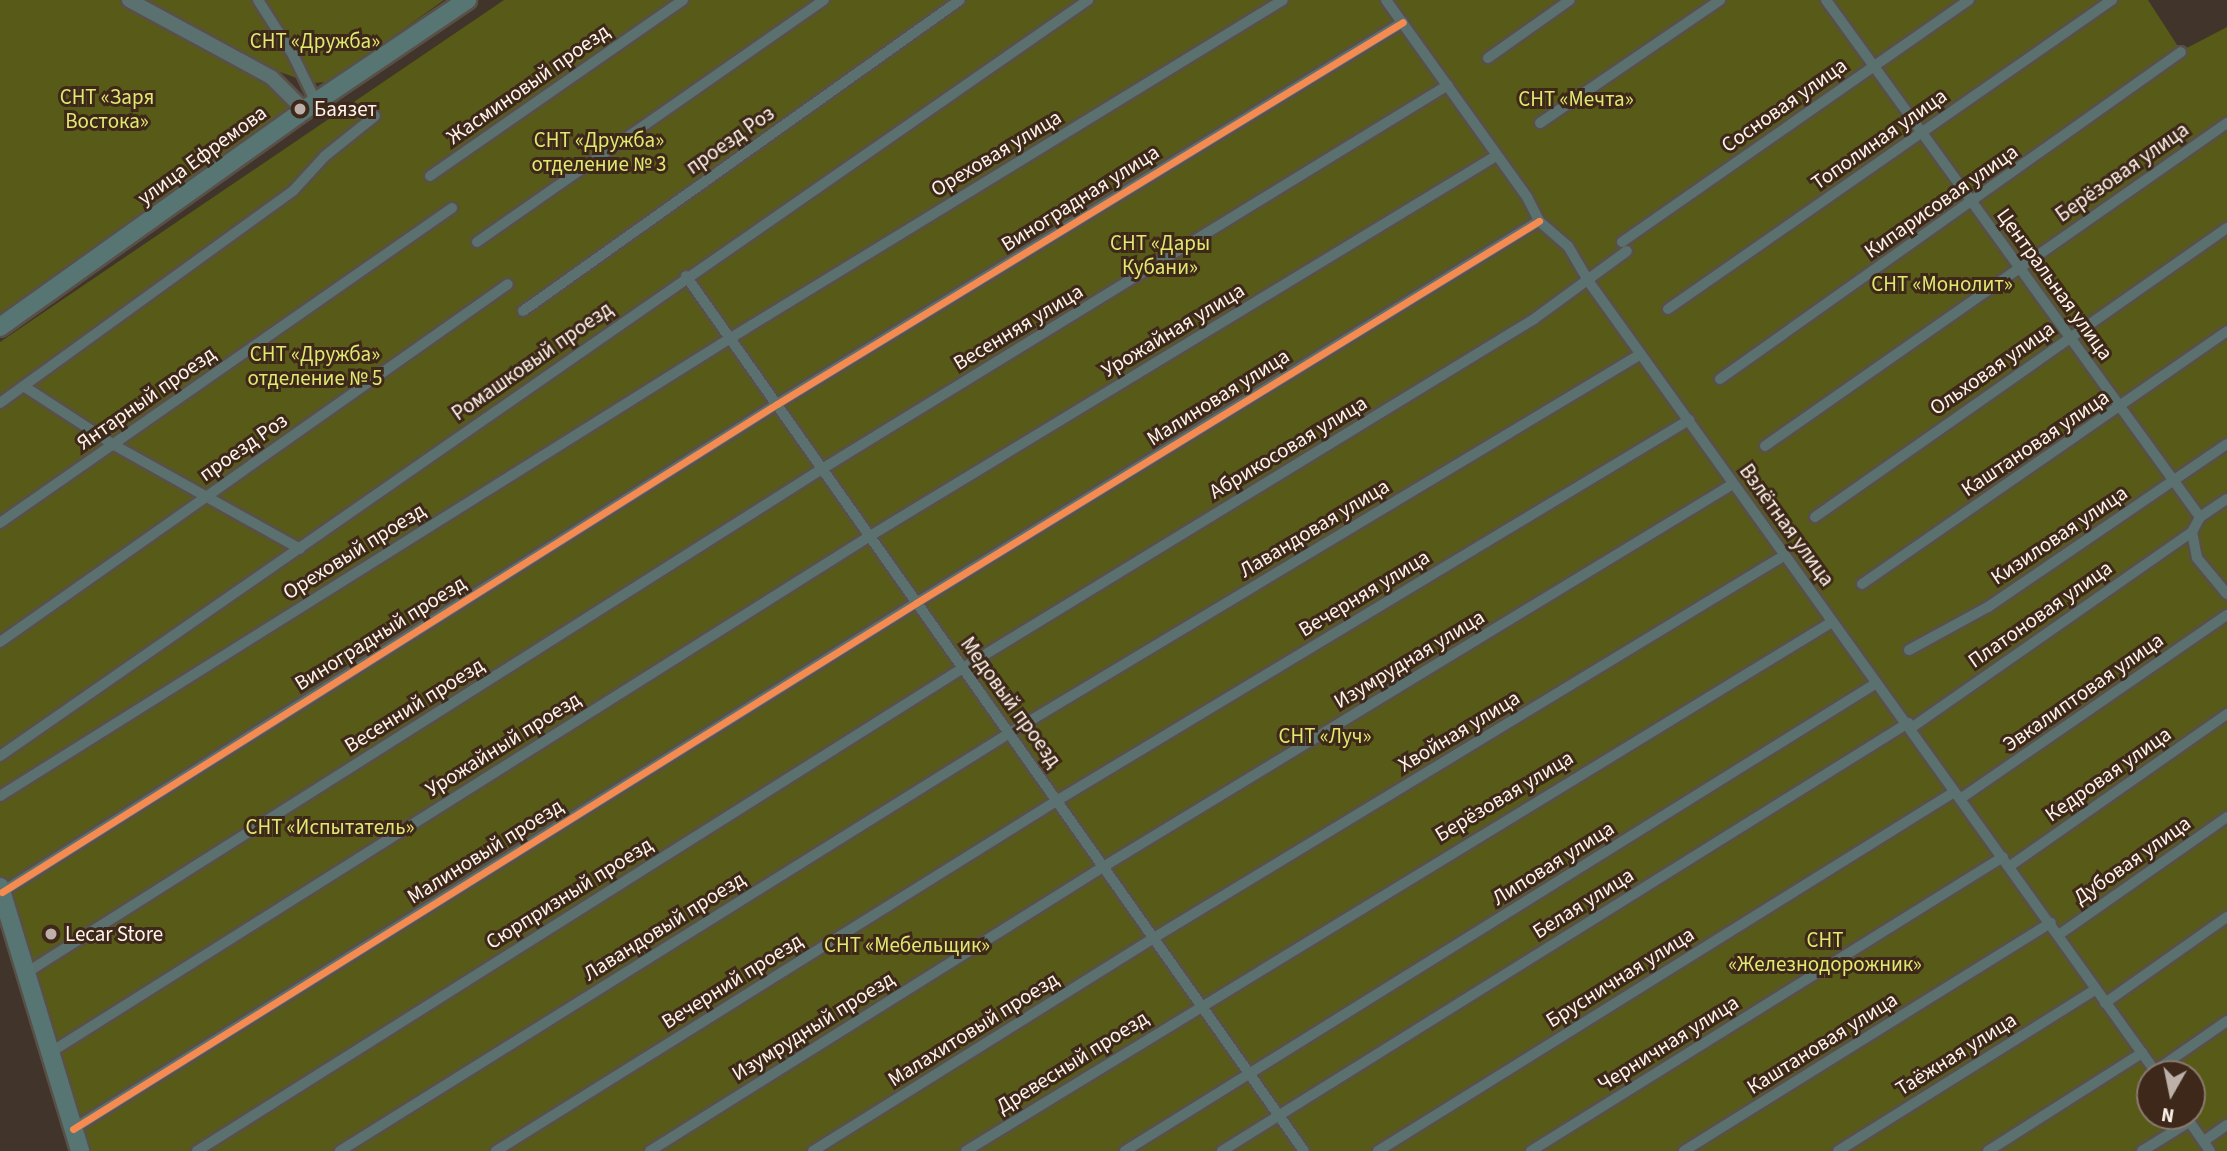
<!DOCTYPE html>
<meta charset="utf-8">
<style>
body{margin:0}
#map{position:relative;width:2227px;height:1151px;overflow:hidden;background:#40342b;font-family:"Source Sans 3",sans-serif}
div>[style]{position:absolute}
.green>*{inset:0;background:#585a18}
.roads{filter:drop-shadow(2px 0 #595048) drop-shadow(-2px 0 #595048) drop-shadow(0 2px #595048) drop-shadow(0 -2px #595048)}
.minor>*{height:10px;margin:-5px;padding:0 5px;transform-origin:5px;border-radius:5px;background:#5b716f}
.tertiary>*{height:14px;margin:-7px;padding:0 7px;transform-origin:7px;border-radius:7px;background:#5b716f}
.primary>*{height:18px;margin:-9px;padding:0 9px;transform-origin:9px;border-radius:9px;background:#577572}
.cycleway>*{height:7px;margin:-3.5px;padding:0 3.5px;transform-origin:3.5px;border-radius:3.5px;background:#f68b52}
.dots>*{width:19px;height:19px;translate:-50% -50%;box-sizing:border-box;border:4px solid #3d2819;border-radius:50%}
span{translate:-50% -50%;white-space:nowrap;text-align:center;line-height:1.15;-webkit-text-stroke:6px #3d2819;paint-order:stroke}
.park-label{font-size:21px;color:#e1e971}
.street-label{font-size:21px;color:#fef3eb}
.poi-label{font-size:21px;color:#fef3eb}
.left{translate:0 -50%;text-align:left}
.north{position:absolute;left:2136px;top:1060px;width:70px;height:70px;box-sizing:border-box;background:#3d2819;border:2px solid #8a796d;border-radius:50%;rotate:189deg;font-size:19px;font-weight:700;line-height:28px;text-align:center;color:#fef3eb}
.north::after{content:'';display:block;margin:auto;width:24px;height:32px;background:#bcb0a8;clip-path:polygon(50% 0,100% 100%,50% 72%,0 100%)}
</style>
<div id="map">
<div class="green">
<i style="clip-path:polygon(0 0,129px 0,264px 79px,291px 110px,0 313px)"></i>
<i style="clip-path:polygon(135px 0,444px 0,329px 82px,311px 83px,277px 71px,273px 76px)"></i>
<i style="clip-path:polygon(evenodd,504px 0,2148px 0,2181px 51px,2227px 27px,2227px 1151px,80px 1151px,0 887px,0 342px,504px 0,2150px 1074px,2192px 1074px,2192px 1116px,2150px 1116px,2150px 1074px)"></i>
</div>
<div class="roads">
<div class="minor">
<i style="left:258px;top:0;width:65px;rotate:57.5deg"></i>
<i style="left:293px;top:55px;width:52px;rotate:63.9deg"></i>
<i style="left:1386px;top:0;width:242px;rotate:54.4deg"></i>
<i style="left:1527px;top:197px;width:27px;rotate:63deg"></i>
<i style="left:1539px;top:221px;width:38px;rotate:41deg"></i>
<i style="left:1568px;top:246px;width:42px;rotate:59.7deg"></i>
<i style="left:1589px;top:282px;width:975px;rotate:54.35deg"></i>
<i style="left:1826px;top:0;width:638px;rotate:54.12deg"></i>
<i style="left:2200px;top:517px;width:17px;rotate:118deg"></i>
<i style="left:2192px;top:532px;width:26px;rotate:79deg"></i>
<i style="left:2197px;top:558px;width:47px;rotate:50.2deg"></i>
<i style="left:1488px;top:58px;width:100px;rotate:-35.3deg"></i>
<i style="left:1540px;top:123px;width:218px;rotate:-34.3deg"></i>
<i style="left:430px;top:176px;width:308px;rotate:-34.8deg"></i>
<i style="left:477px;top:242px;width:423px;rotate:-34.9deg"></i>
<i style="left:1622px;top:242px;width:423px;rotate:-34.9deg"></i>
<i style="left:686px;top:276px;width:1071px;rotate:54.77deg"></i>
<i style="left:1668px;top:309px;width:541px;rotate:-34.84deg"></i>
<i style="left:523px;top:311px;width:536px;rotate:-35.44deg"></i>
<i style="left:1720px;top:379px;width:565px;rotate:-35.35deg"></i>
<i style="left:25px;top:387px;width:106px;rotate:33.1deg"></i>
<i style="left:114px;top:445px;width:213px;rotate:29.2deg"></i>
<i style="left:0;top:403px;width:362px;rotate:-35.9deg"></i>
<i style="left:293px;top:191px;width:47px;rotate:-47.6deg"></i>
<i style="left:325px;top:156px;width:64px;rotate:-38.7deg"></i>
<i style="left:1765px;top:446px;width:564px;rotate:-34.96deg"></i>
<i style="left:1815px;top:517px;width:503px;rotate:-35.05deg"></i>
<i style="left:2200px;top:517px;width:32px;rotate:-34deg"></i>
<i style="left:0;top:523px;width:551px;rotate:-34.87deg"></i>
<i style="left:1862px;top:584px;width:444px;rotate:-34.7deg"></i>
<i style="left:0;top:642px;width:621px;rotate:-35.17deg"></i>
<i style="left:1909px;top:650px;width:90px;rotate:-28.6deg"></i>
<i style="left:1988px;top:607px;width:289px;rotate:-34.3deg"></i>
<i style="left:1911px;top:728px;width:343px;rotate:-34.9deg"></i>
<i style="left:0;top:756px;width:1325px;rotate:-34.79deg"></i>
<i style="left:0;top:796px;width:860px;rotate:-32.08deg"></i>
<i style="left:729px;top:339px;width:649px;rotate:-31.46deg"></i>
<i style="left:1960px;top:799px;width:324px;rotate:-34.6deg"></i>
<i style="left:2010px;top:866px;width:265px;rotate:-35deg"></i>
<i style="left:2px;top:892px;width:916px;rotate:-32.2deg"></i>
<i style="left:777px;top:404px;width:733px;rotate:-31.39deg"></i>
<i style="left:2060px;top:934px;width:204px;rotate:-35deg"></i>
<i style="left:26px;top:973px;width:942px;rotate:-32.34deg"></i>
<i style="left:822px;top:469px;width:734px;rotate:-31.53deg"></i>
<i style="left:2105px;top:1003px;width:149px;rotate:-35.2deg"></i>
<i style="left:51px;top:1052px;width:968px;rotate:-32.21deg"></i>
<i style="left:870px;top:536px;width:732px;rotate:-31.26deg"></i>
<i style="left:2155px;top:1071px;width:88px;rotate:-34.8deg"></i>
<i style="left:2187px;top:1118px;width:40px;rotate:55.1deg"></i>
<i style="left:73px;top:1129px;width:994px;rotate:-31.96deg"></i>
<i style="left:916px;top:603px;width:731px;rotate:-31.52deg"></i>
<i style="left:2204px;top:1141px;width:28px;rotate:-35deg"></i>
<i style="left:197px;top:1151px;width:906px;rotate:-32.23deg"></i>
<i style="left:963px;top:668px;width:669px;rotate:-31.43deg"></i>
<i style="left:1534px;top:319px;width:115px;rotate:-36.2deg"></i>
<i style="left:340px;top:1151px;width:787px;rotate:-31.97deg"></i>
<i style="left:1008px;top:734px;width:738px;rotate:-30.98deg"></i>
<i style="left:496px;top:1151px;width:663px;rotate:-31.99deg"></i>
<i style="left:1058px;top:800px;width:737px;rotate:-31.06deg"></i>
<i style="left:650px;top:1151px;width:535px;rotate:-32.08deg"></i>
<i style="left:1103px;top:867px;width:737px;rotate:-31.3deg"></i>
<i style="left:813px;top:1151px;width:400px;rotate:-32deg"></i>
<i style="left:1152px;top:939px;width:740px;rotate:-31.24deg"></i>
<i style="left:966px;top:1151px;width:1015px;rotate:-31.42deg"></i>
<i style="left:1125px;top:1151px;width:884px;rotate:-31.91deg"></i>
<i style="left:1222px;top:1151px;width:809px;rotate:-31.96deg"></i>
<i style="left:1378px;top:1151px;width:679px;rotate:-31.93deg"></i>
<i style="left:1531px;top:1151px;width:556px;rotate:-31.92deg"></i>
<i style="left:1684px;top:1151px;width:432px;rotate:-31.9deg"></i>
<i style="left:1838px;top:1151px;width:303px;rotate:-32.1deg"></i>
<i style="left:1988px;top:1151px;width:183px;rotate:-32.5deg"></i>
<i style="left:2142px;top:1151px;width:55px;rotate:-31.7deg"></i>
</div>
<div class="tertiary">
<i style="left:129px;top:0;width:162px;rotate:28.5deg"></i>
<i style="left:271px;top:77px;width:47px;rotate:45deg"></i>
</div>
<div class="primary">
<i style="left:0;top:327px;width:374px;rotate:-35.5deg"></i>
<i style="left:304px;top:110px;width:197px;rotate:-34deg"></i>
<i style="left:0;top:887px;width:276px;rotate:73.1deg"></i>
</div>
</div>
<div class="cycleway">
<i style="left:2px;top:892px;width:916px;rotate:-32.2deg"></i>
<i style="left:777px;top:404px;width:733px;rotate:-31.39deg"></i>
<i style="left:73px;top:1129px;width:994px;rotate:-31.96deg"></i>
<i style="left:916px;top:603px;width:731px;rotate:-31.52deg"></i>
</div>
<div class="dots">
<i style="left:300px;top:109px;background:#bcb0a8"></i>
<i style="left:51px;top:934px;background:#bcb0a8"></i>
</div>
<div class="park-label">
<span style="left:315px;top:41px">СНТ «Дружба»</span>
<span style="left:107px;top:109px">СНТ «Заря<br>Востока»</span>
<span style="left:1576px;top:99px">СНТ «Мечта»</span>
<span style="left:599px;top:152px">СНТ «Дружба»<br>отделение № 3</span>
<span style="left:1160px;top:255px">СНТ «Дары<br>Кубани»</span>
<span style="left:1942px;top:284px">СНТ «Монолит»</span>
<span style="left:315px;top:366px">СНТ «Дружба»<br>отделение № 5</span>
<span style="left:1325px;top:736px">СНТ «Луч»</span>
<span style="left:330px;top:827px">СНТ «Испытатель»</span>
<span style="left:1825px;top:952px">СНТ<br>«Железнодорожник»</span>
<span style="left:907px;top:945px">СНТ «Мебельщик»</span>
</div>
<div class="street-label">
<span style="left:528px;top:84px;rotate:-35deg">Жасминовый проезд</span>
<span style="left:1784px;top:105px;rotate:-35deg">Сосновая улица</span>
<span style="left:1879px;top:139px;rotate:-35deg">Тополиная улица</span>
<span style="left:730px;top:140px;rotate:-35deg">проезд Роз</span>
<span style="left:996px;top:153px;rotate:-31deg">Ореховая улица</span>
<span style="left:202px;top:155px;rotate:-36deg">улица Ефремова</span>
<span style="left:2122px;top:172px;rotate:-35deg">Берёзовая улица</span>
<span style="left:1080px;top:198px;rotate:-32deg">Виноградная улица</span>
<span style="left:1941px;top:201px;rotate:-35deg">Кипарисовая улица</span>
<span style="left:2055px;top:284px;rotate:54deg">Центральная улица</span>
<span style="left:1018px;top:327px;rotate:-31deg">Весенняя улица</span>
<span style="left:1173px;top:330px;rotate:-31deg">Урожайная улица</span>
<span style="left:532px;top:361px;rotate:-35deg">Ромашковый проезд</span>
<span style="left:1992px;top:368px;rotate:-35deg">Ольховая улица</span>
<span style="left:1218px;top:397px;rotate:-32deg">Малиновая улица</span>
<span style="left:146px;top:398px;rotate:-35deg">Янтарный проезд</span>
<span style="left:2035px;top:443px;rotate:-34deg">Каштановая улица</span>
<span style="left:243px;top:447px;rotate:-35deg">проезд Роз</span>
<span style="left:1288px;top:447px;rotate:-31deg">Абрикосовая улица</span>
<span style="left:1787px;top:525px;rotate:54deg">Взлётная улица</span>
<span style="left:1314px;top:528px;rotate:-31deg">Лавандовая улица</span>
<span style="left:2059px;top:535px;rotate:-34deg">Кизиловая улица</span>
<span style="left:354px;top:551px;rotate:-32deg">Ореховый проезд</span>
<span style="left:1364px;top:593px;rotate:-31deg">Вечерняя улица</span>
<span style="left:2040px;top:614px;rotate:-35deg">Платоновая улица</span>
<span style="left:380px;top:633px;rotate:-32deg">Виноградный проезд</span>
<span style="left:1409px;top:659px;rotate:-31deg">Изумрудная улица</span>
<span style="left:2083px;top:692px;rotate:-35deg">Эвкалиптовая улица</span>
<span style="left:1011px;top:702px;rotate:54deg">Медовый проезд</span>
<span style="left:414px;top:705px;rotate:-32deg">Весенний проезд</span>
<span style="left:1459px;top:731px;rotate:-31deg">Хвойная улица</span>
<span style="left:503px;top:744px;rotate:-32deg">Урожайный проезд</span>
<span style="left:2108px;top:774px;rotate:-35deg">Кедровая улица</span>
<span style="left:1504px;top:796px;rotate:-31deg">Берёзовая улица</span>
<span style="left:485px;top:851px;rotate:-32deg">Малиновый проезд</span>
<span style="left:2132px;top:860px;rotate:-35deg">Дубовая улица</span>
<span style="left:1553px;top:863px;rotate:-32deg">Липовая улица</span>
<span style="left:569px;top:893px;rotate:-32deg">Сюрпризный проезд</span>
<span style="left:1583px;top:903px;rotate:-32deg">Белая улица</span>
<span style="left:664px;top:926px;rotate:-32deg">Лавандовый проезд</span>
<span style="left:1620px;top:977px;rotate:-32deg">Брусничная улица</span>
<span style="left:732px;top:981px;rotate:-32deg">Вечерний проезд</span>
<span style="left:813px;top:1026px;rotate:-32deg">Изумрудный проезд</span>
<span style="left:973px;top:1029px;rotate:-32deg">Малахитовый проезд</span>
<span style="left:1668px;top:1043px;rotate:-32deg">Черничная улица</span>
<span style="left:1822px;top:1043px;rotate:-32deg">Каштановая улица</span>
<span style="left:1956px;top:1054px;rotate:-32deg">Таёжная улица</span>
<span style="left:1072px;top:1062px;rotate:-32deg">Древесный проезд</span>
</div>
<div class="poi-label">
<span class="left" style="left:314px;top:109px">Баязет</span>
<span class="left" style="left:65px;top:934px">Lecar Store</span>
</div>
<div class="north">N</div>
</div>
